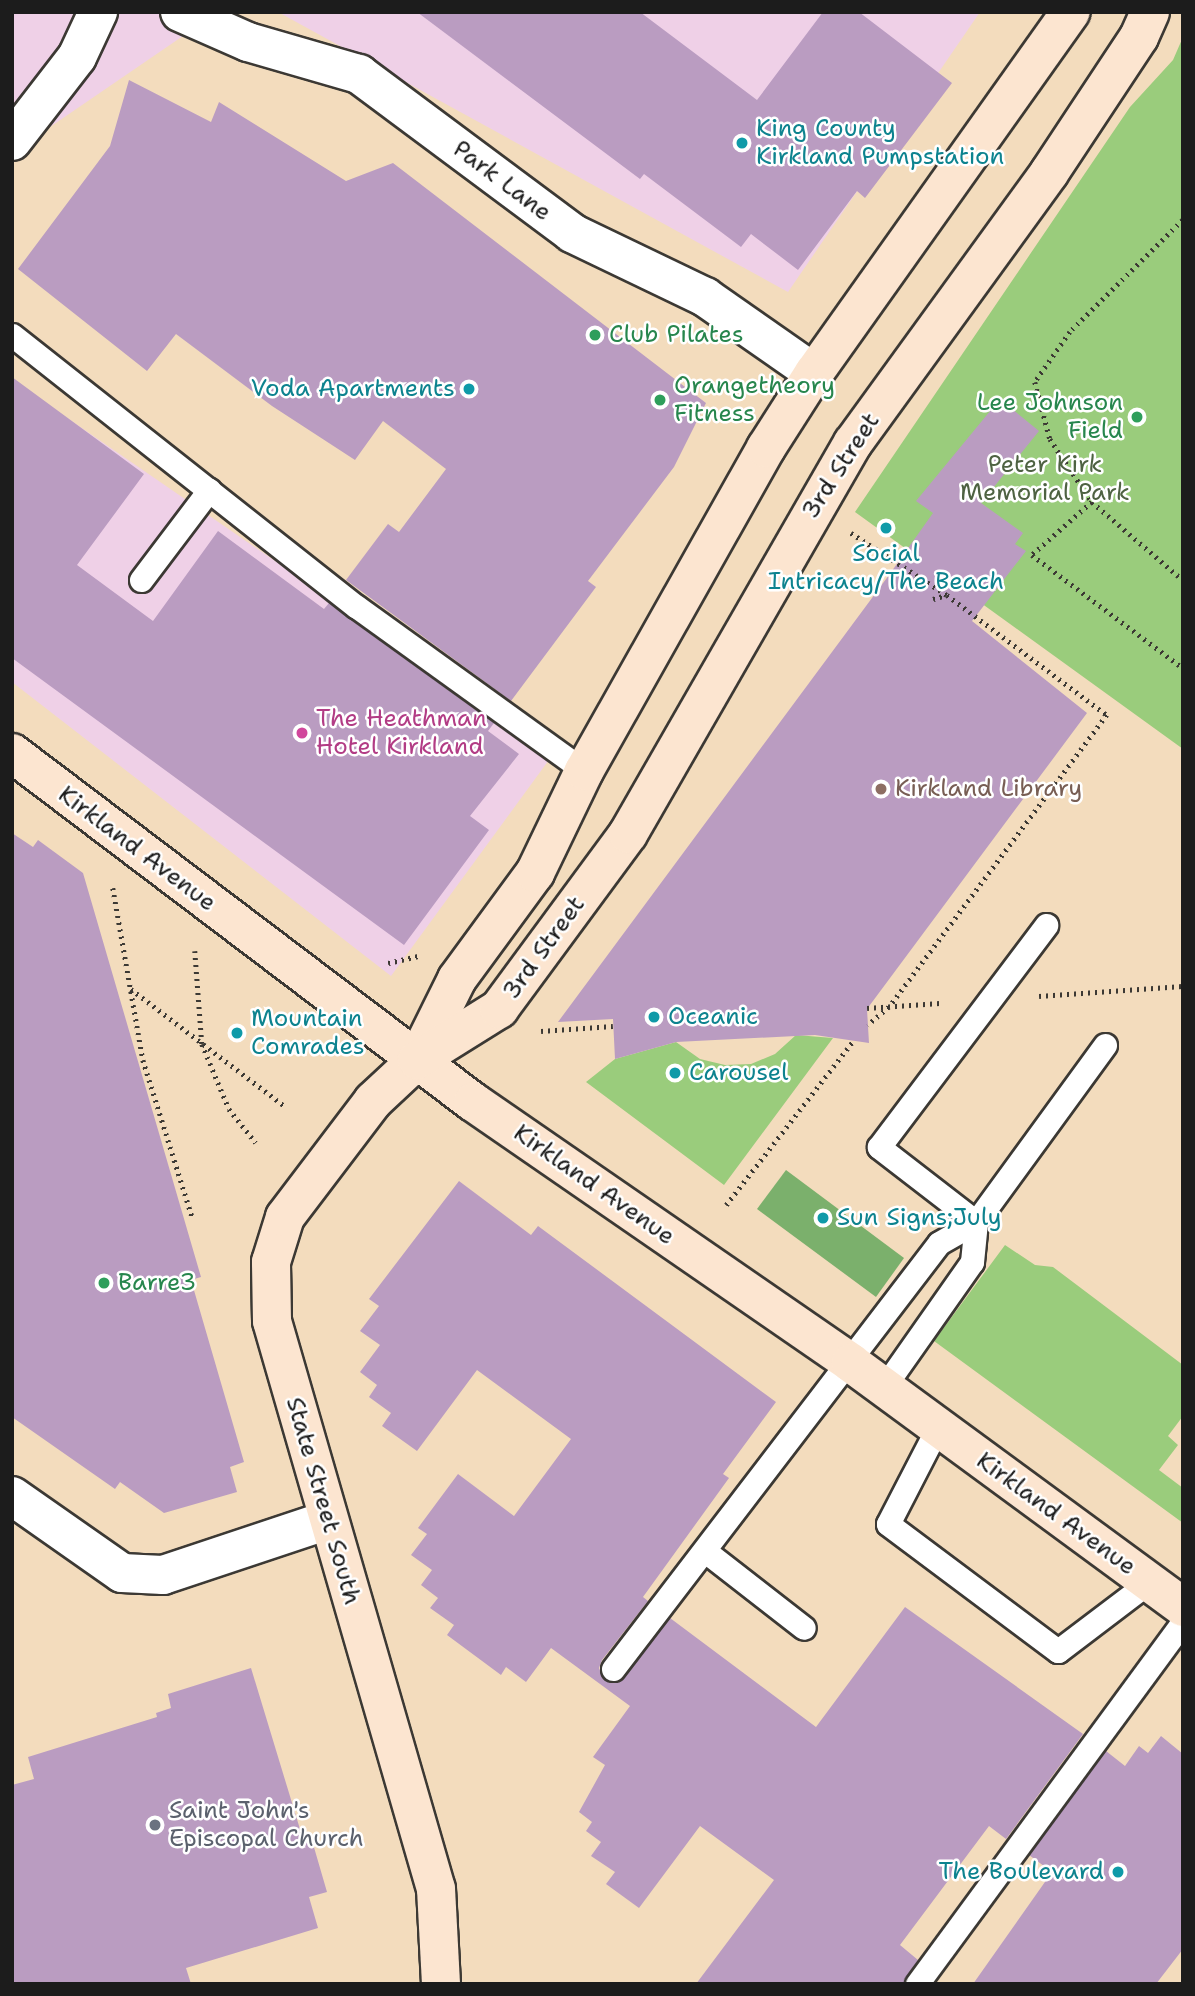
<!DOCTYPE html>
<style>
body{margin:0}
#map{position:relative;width:1195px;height:1996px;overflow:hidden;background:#f3dcbd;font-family:"Shantell Sans",sans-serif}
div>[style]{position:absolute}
.built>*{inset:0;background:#efd0e7}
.green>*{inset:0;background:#9acc7c}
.forest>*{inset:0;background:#7bb06c}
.building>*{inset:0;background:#ba9cc1}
.path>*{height:4.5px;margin-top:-2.25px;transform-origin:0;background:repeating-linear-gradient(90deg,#3c3934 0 2px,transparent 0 7px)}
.roads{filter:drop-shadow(2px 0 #3c3934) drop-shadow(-2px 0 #3c3934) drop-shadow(0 2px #3c3934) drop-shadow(0 -2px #3c3934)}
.lane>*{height:23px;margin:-11.5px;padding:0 11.5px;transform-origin:11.5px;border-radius:11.5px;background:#fff}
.street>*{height:38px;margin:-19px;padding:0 19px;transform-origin:19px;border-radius:19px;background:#fff}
.secondary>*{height:38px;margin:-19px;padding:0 19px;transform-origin:19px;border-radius:19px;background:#fce5d0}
.dots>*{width:19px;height:19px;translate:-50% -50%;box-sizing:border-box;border:4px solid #fff;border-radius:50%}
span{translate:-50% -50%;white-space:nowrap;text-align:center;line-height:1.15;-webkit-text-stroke:5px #fff;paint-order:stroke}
.culture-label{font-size:24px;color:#0d838f}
.left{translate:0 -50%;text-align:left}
.right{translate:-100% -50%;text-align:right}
.street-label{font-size:24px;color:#1c1c1c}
.leisure-label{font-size:24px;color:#27864d}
.park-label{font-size:24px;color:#4e6242}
.hotel-label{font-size:24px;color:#b23c85}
.education-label{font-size:24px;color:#785e54}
.worship-label{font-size:24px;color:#5b616d}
.frame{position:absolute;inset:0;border:14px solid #1c1c1c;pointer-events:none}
</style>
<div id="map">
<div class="built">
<i style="clip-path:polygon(12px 12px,218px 12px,12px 153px)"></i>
<i style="clip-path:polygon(278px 12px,980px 12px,788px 292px)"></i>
<i style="clip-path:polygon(12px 380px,554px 753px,391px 976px,12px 682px)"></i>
</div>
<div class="green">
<i style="clip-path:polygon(1183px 37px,1183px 749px,855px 512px,1130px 107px,1173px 60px)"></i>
<i style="clip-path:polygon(796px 1035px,833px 1038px,724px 1185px,586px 1082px,615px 1059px,676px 1042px,700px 1059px,725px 1065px,751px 1064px,775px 1054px)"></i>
<i style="clip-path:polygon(1005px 1245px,1035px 1265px,1053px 1267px,1183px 1365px,1183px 1416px,1168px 1436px,1178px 1445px,1159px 1470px,1183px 1488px,1183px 1523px,934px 1341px)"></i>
</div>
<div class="forest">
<i style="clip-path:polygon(786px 1170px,904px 1258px,876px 1297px,757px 1209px)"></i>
</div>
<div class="building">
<i style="clip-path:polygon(417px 12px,640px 12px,757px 100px,823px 12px,859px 12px,952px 83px,865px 198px,857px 191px,798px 270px,751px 234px,741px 247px,644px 174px,640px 179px)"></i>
<i style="clip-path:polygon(129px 80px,211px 122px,219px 102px,346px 181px,393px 163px,706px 403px,674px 467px,588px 581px,596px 587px,511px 701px,346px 580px,388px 524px,399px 532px,446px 469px,383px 421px,355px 460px,272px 406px,176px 334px,147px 371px,18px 269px,110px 146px)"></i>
<i style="clip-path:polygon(12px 377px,144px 474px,77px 565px,153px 621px,218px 531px,324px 609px,329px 603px,494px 723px,488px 731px,519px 754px,470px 816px,489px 830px,404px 945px,12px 658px)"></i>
<i style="clip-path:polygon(1000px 399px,1039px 431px,981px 503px,1023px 533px,1015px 544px,1026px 551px,972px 621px,1087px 713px,867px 1009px,869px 1043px,815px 1035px,676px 1042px,615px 1059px,613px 1019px,558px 1022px,889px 575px,933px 513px,916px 501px)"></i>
<i style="clip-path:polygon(12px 833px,33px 847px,38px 840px,83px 873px,201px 1277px,191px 1280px,244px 1462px,230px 1467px,237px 1492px,164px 1513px,120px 1482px,115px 1489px,12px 1417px)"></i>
<i style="clip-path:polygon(459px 1181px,531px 1235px,538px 1226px,776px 1402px,723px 1474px,729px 1478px,643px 1597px,648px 1601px,602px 1660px,599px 1668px,604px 1680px,612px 1683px,624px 1678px,670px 1618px,816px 1727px,905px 1607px,1083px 1734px,1006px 1839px,989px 1826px,900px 1945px,918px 1960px,903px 1984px,696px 1984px,774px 1880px,700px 1826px,639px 1908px,606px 1884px,615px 1872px,591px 1856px,601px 1842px,586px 1831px,592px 1822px,579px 1812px,605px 1765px,593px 1757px,630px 1706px,551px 1648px,526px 1682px,506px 1667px,501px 1675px,447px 1635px,454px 1625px,430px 1608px,438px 1598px,421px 1585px,432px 1570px,411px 1555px,427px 1534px,418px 1528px,458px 1474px,514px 1516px,571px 1439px,477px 1370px,417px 1451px,382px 1426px,391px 1413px,369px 1397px,377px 1385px,360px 1372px,380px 1345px,360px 1331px,379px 1306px,369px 1299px)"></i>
<i style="clip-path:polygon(251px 1668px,303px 1839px,311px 1837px,327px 1892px,309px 1897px,318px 1928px,186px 1968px,191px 1984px,12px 1984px,12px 1785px,34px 1779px,28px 1757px,157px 1717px,156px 1713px,171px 1708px,168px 1694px)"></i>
<i style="clip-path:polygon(1161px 1736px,1183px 1754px,1183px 1949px,1156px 1984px,973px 1984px,1052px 1872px,1029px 1855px,1106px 1751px,1125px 1766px,1139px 1746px,1148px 1753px)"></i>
</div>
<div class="path">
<i style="left:1183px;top:220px;width:159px;rotate:135.3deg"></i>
<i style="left:1070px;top:332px;width:61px;rotate:125deg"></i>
<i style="left:1035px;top:382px;width:59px;rotate:75.3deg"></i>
<i style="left:1050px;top:439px;width:76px;rotate:56.3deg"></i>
<i style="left:1092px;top:502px;width:80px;rotate:138.5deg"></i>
<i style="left:1032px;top:555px;width:189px;rotate:36.8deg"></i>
<i style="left:1092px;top:502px;width:120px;rotate:40.6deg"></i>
<i style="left:851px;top:533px;width:114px;rotate:32.9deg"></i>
<i style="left:947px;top:595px;width:200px;rotate:36.9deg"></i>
<i style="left:1107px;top:715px;width:364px;rotate:126.7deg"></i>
<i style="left:889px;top:1007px;width:28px;rotate:139deg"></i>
<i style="left:933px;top:599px;width:14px;rotate:-17deg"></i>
<i style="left:113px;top:888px;width:175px;rotate:80.1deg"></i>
<i style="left:143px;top:1060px;width:164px;rotate:72.6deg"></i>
<i style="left:195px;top:951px;width:93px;rotate:85.7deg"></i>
<i style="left:202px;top:1044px;width:70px;rotate:67.4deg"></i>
<i style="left:229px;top:1109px;width:43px;rotate:51.5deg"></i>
<i style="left:388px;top:963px;width:31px;rotate:-13deg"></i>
<i style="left:131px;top:989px;width:195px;rotate:37.3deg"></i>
<i style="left:1039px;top:996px;width:144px;rotate:-4deg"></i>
<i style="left:867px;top:1008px;width:73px;rotate:-3.9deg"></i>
<i style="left:541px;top:1031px;width:72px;rotate:-4deg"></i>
<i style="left:726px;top:1205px;width:207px;rotate:-52.2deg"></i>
</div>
<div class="roads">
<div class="lane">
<i style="left:12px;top:335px;width:439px;rotate:38.3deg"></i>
<i style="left:357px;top:607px;width:280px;rotate:35.8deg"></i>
<i style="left:141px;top:580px;width:113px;rotate:-52.9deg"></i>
<i style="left:976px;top:1222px;width:123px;rotate:-142.3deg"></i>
<i style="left:879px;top:1147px;width:278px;rotate:-53deg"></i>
<i style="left:884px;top:1387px;width:153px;rotate:-54.9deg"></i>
<i style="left:972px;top:1262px;width:40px;rotate:-84.3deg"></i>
<i style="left:938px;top:1427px;width:109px;rotate:117.3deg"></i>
<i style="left:888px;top:1524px;width:212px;rotate:36.8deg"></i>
<i style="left:1058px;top:1651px;width:114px;rotate:-37.2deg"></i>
<i style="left:705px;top:1551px;width:125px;rotate:37.9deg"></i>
<i style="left:613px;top:1669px;width:536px;rotate:-52.57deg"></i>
<i style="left:939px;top:1243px;width:43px;rotate:-29.6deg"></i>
<i style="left:976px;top:1222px;width:219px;rotate:-53.9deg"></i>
<i style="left:917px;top:1984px;width:449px;rotate:-53.7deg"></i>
</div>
<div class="street">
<i style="left:180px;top:12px;width:74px;rotate:23.8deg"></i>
<i style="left:248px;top:42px;width:116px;rotate:16.1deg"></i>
<i style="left:359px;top:74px;width:266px;rotate:36.7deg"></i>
<i style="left:572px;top:233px;width:148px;rotate:25.7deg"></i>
<i style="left:705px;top:297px;width:133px;rotate:34.9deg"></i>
<i style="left:12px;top:141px;width:106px;rotate:-52.3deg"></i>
<i style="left:77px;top:57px;width:50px;rotate:-65deg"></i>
<i style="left:12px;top:1496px;width:134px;rotate:35deg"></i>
<i style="left:122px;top:1573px;width:41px;rotate:2.8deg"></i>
<i style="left:163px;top:1575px;width:174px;rotate:-18.4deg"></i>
</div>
<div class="secondary">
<i style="left:12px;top:753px;width:578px;rotate:37.13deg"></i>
<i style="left:473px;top:1102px;width:459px;rotate:34.6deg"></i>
<i style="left:851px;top:1363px;width:412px;rotate:36.3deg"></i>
<i style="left:417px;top:1060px;width:90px;rotate:-63.7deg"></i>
<i style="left:457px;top:979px;width:132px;rotate:-53.7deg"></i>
<i style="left:535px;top:873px;width:113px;rotate:-64.3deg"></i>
<i style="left:584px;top:771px;width:371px;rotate:-60.6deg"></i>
<i style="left:766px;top:448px;width:89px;rotate:-57.4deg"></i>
<i style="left:814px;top:373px;width:443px;rotate:-54.6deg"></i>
<i style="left:441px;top:1984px;width:95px;rotate:-93deg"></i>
<i style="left:436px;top:1889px;width:591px;rotate:-106.11deg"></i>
<i style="left:272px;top:1321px;width:59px;rotate:-91deg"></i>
<i style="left:271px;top:1262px;width:47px;rotate:-72.7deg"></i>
<i style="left:285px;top:1217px;width:146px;rotate:-52.8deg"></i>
<i style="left:373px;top:1101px;width:60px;rotate:-43deg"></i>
<i style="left:417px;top:1060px;width:97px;rotate:-31.9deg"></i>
<i style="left:499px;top:1009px;width:217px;rotate:-53.6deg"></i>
<i style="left:628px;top:834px;width:451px;rotate:-60.1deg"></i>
<i style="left:853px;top:443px;width:334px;rotate:-54deg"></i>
<i style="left:1049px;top:173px;width:163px;rotate:-56.5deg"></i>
<i style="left:1139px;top:37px;width:27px;rotate:-66deg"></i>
</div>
</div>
<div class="dots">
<i style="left:742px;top:143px;background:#0f9aa8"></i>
<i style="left:595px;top:335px;background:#2e9e5b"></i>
<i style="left:469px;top:389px;background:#0f9aa8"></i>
<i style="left:660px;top:400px;background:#2e9e5b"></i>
<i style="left:1137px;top:417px;background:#2e9e5b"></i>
<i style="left:886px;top:528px;background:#0f9aa8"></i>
<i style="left:302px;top:733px;background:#d1479c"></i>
<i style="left:881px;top:789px;background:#8d6e63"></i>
<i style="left:654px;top:1017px;background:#0f9aa8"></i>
<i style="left:237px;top:1033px;background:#0f9aa8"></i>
<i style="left:675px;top:1073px;background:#0f9aa8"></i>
<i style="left:823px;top:1218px;background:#0f9aa8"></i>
<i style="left:104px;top:1283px;background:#2e9e5b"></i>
<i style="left:155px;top:1825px;background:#6b7280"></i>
<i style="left:1118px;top:1872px;background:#0f9aa8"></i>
</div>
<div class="culture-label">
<span class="left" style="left:756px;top:143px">King County<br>Kirkland Pumpstation</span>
<span class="right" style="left:455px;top:389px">Voda Apartments</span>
<span style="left:886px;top:568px">Social<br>Intricacy/The Beach</span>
<span class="left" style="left:668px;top:1017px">Oceanic</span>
<span class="left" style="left:251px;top:1033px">Mountain<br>Comrades</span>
<span class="left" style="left:689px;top:1073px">Carousel</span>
<span class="left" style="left:837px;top:1218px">Sun Signs;July</span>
<span class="right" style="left:1104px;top:1872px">The Boulevard</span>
</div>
<div class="street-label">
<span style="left:502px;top:181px;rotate:37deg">Park Lane</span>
<span style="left:841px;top:466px;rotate:-57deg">3rd Street</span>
<span style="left:137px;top:849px;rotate:37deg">Kirkland Avenue</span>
<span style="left:544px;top:948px;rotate:-54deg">3rd Street</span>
<span style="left:594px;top:1185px;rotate:35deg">Kirkland Avenue</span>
<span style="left:323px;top:1501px;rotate:74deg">State Street South</span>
<span style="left:1056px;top:1514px;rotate:36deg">Kirkland Avenue</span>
</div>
<div class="leisure-label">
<span class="left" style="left:609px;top:335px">Club Pilates</span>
<span class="left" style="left:674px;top:400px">Orangetheory<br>Fitness</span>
<span class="right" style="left:1123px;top:417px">Lee Johnson<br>Field</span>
<span class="left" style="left:118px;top:1283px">Barre3</span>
</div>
<div class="park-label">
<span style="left:1045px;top:479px">Peter Kirk<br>Memorial Park</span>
</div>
<div class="hotel-label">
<span class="left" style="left:316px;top:733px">The Heathman<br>Hotel Kirkland</span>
</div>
<div class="education-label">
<span class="left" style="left:895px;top:789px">Kirkland Library</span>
</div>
<div class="worship-label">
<span class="left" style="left:169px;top:1825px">Saint John's<br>Episcopal Church</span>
</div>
<div class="frame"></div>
</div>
